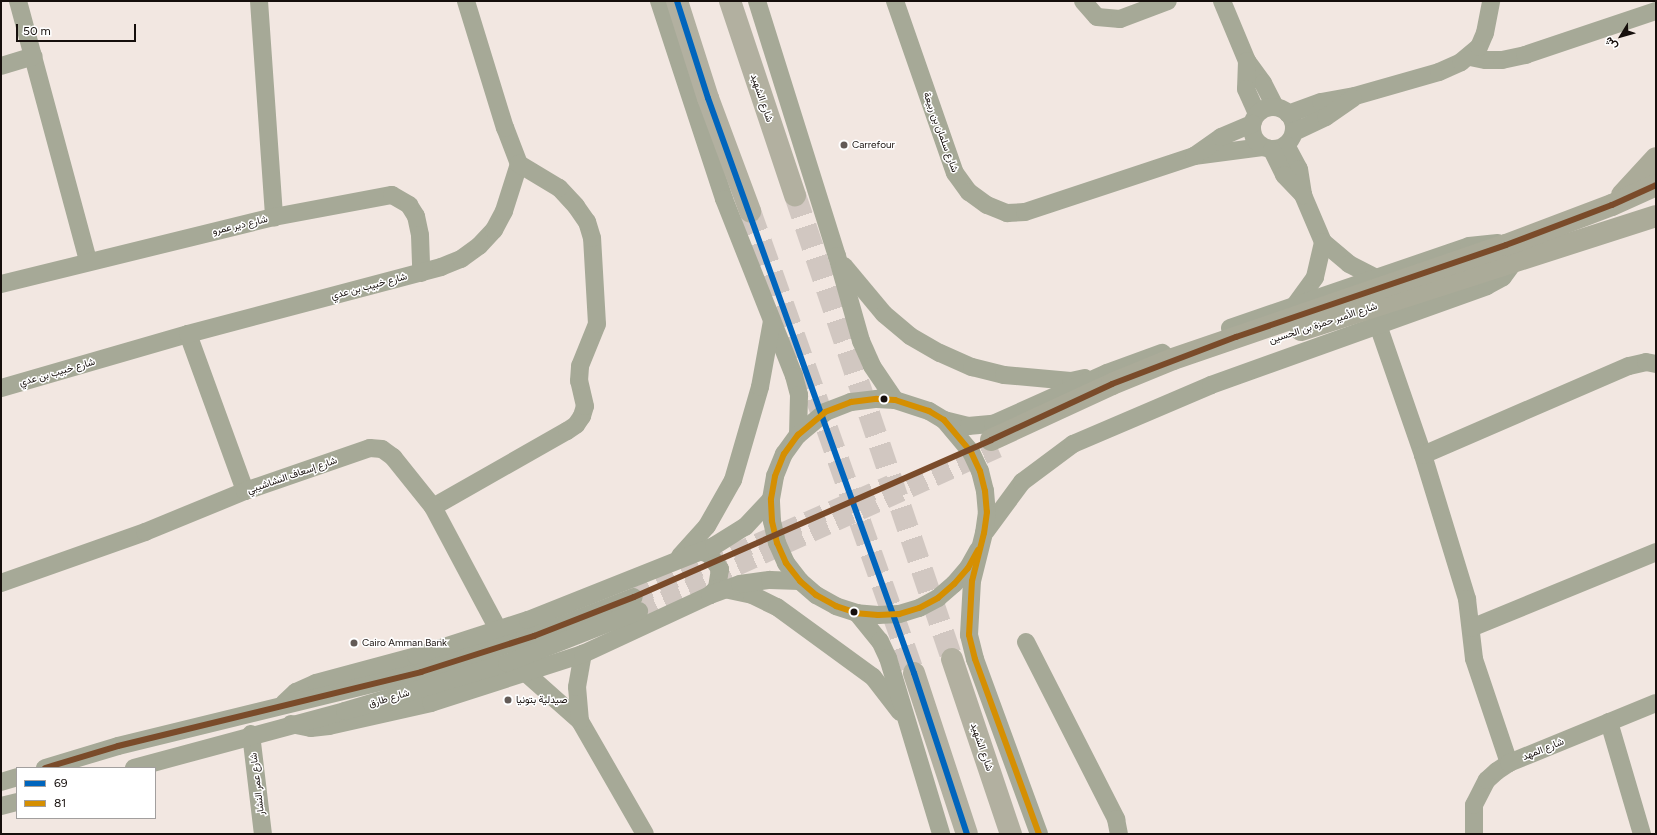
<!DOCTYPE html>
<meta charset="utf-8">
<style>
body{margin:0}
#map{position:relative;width:1657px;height:835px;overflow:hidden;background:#f2e7e1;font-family:Figtree,Vazirmatn,sans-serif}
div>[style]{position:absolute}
.minor-tunnel>*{height:18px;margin-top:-9px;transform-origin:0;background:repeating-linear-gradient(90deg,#d1c7c1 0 18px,transparent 0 27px)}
.highway-tunnel>*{height:22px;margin-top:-11px;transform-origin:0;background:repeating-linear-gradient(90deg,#d1c7c1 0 22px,transparent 0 33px)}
.minor>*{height:18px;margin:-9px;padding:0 9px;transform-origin:9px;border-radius:9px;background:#a6a997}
.minor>.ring{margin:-9px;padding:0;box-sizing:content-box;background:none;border:18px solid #a6a997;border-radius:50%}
.major>*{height:22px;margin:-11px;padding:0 11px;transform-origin:11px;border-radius:11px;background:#abab99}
.highway>*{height:22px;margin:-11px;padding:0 11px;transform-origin:11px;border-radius:11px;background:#b2b0a0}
.bus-1>*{height:6px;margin:-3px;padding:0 3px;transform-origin:3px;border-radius:3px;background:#0065bd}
.bus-2>*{height:6px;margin:-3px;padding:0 3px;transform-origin:3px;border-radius:3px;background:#d58f02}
.bus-3>*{height:6px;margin:-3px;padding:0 3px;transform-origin:3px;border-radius:3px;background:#7a4b2a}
.dots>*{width:11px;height:11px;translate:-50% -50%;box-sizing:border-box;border:2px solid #fff;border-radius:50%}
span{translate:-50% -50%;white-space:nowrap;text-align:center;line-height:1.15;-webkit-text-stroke:3px #fff;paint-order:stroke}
.street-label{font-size:10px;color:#160f0c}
.poi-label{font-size:10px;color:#160f0c}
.left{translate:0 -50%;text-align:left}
.frame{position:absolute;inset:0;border:2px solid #160f0c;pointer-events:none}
.legend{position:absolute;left:16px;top:767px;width:140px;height:52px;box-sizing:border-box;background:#fff;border:1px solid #a29f9e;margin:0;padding:5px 7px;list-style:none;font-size:12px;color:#160f0c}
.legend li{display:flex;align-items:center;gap:8px;height:20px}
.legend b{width:20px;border:1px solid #a29f9e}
.north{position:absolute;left:1601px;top:16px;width:40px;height:40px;-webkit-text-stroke:3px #fff;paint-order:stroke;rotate:233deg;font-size:11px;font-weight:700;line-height:16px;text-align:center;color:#160f0c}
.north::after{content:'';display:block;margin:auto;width:14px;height:18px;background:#160f0c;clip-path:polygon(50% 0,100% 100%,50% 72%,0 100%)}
.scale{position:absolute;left:16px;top:24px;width:120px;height:18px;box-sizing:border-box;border:2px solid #160f0c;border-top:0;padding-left:5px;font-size:12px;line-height:14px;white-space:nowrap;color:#160f0c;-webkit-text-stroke:3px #fff;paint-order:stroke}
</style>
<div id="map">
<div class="minor-tunnel">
<i style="left:634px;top:597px;width:280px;rotate:-23.8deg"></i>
<i style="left:639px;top:611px;width:394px;rotate:-24.3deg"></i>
</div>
<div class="highway-tunnel">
<i style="left:795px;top:195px;width:490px;rotate:71.3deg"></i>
<i style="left:750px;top:211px;width:490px;rotate:70.5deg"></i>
</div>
<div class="minor">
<i style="left:18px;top:1px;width:269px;rotate:74.9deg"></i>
<i style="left:259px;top:1px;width:217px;rotate:86deg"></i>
<i style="left:659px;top:1px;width:208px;rotate:71.8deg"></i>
<i style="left:724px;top:199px;width:190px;rotate:68.4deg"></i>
<i style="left:794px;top:376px;width:20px;rotate:75deg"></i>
<i style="left:799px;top:395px;width:40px;rotate:91.4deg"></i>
<i style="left:757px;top:1px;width:267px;rotate:72.6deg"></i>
<i style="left:837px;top:256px;width:88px;rotate:74.2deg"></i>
<i style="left:861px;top:341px;width:27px;rotate:66deg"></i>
<i style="left:872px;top:366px;width:41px;rotate:55.9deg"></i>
<i style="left:895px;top:1px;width:182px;rotate:70.8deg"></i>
<i style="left:955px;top:173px;width:24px;rotate:54deg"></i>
<i style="left:969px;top:192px;width:22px;rotate:36deg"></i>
<i style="left:987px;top:205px;width:22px;rotate:22deg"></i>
<i style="left:1007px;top:213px;width:18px;rotate:-3deg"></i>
<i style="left:1025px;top:212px;width:178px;rotate:-18.3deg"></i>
<i style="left:1194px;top:156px;width:69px;rotate:-7.5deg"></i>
<i style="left:1083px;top:1px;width:21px;rotate:49deg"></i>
<i style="left:1097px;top:17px;width:23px;rotate:5deg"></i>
<i style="left:1120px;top:19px;width:51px;rotate:-20.6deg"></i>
<i style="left:1222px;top:1px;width:65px;rotate:67.4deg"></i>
<i style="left:1247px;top:61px;width:27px;rotate:54deg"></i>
<i style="left:1263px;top:83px;width:27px;rotate:63deg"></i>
<i style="left:1470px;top:57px;width:16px;rotate:11deg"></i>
<i style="left:1486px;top:60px;width:16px"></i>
<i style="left:1502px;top:60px;width:24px;rotate:-12deg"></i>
<i style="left:1525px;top:55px;width:138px;rotate:-18.6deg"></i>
<i style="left:1247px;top:61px;width:28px;rotate:92deg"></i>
<i style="left:1246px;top:89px;width:27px;rotate:66deg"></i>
<i style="left:1px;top:66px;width:34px;rotate:-17deg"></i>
<i class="ring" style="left:1252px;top:107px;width:24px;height:24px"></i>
<i style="left:1288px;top:114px;width:35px;rotate:-20deg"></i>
<i style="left:1321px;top:102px;width:35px;rotate:-10deg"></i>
<i style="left:1355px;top:96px;width:87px;rotate:-15.9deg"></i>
<i style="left:1439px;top:72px;width:24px;rotate:-24deg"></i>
<i style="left:1461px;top:62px;width:23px;rotate:-40deg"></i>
<i style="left:1479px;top:47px;width:15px;rotate:-67deg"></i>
<i style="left:1485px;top:33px;width:33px;rotate:-79deg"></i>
<i style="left:1294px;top:132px;width:35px;rotate:-25deg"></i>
<i style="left:1326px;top:117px;width:33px;rotate:-35deg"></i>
<i style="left:1286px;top:145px;width:27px;rotate:62deg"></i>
<i style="left:1299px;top:169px;width:26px;rotate:81deg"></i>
<i style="left:1303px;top:195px;width:51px;rotate:66.9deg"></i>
<i style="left:1323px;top:242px;width:34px;rotate:40deg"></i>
<i style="left:1349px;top:264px;width:29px;rotate:27deg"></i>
<i style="left:1272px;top:150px;width:28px;rotate:64deg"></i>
<i style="left:1284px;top:175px;width:28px;rotate:46deg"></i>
<i style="left:1194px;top:156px;width:33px;rotate:-35deg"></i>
<i style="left:1221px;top:137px;width:34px;rotate:-23deg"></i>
<i style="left:844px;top:266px;width:62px;rotate:50.2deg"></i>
<i style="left:884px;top:314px;width:34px;rotate:40deg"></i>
<i style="left:910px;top:336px;width:34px;rotate:30deg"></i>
<i style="left:940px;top:353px;width:35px;rotate:24deg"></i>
<i style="left:972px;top:367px;width:33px;rotate:14deg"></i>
<i style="left:1004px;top:375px;width:67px;rotate:5.1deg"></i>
<i style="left:1071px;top:381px;width:14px;rotate:-12deg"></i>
<i style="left:1px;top:284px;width:281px;rotate:-13.8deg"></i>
<i style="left:274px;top:217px;width:120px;rotate:-10.6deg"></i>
<i style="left:392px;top:195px;width:20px;rotate:30deg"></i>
<i style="left:409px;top:205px;width:13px;rotate:58deg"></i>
<i style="left:416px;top:216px;width:19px;rotate:78deg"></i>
<i style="left:420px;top:235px;width:38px;rotate:88deg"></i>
<i style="left:1295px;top:305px;width:34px;rotate:-54deg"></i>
<i style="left:1315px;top:277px;width:36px;rotate:-77deg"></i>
<i style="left:1378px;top:325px;width:138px;rotate:70.9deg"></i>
<i style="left:1423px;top:455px;width:151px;rotate:73deg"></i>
<i style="left:1467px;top:599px;width:60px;rotate:83.3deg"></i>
<i style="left:1474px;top:659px;width:110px;rotate:71.4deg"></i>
<i style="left:1230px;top:328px;width:253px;rotate:-18.9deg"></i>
<i style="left:1469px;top:246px;width:29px;rotate:-6deg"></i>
<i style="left:188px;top:334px;width:167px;rotate:70deg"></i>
<i style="left:1px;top:388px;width:195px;rotate:-16.1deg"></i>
<i style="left:188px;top:334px;width:262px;rotate:-14.8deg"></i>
<i style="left:441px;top:267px;width:22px;rotate:-22deg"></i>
<i style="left:461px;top:259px;width:22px;rotate:-36deg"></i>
<i style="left:479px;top:246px;width:22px;rotate:-47deg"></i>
<i style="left:494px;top:230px;width:21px;rotate:-62deg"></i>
<i style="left:504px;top:211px;width:49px;rotate:-72.3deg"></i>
<i style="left:519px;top:164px;width:39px;rotate:-111deg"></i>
<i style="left:505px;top:128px;width:133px;rotate:-107.1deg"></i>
<i style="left:944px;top:420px;width:25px;rotate:14deg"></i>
<i style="left:968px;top:426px;width:25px;rotate:-5deg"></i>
<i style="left:993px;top:424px;width:125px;rotate:-24.1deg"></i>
<i style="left:1107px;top:373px;width:59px;rotate:-20deg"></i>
<i style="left:1423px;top:455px;width:224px;rotate:-23.4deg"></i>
<i style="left:1629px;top:366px;width:17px;rotate:-13deg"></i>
<i style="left:1646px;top:362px;width:10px;rotate:11deg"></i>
<i style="left:433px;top:507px;width:154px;rotate:-29.6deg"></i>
<i style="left:567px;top:431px;width:11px;rotate:-34deg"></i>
<i style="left:576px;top:425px;width:11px;rotate:-56deg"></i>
<i style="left:582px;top:416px;width:10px;rotate:-73deg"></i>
<i style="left:585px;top:406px;width:26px;rotate:-103deg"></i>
<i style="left:579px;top:381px;width:15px;rotate:-86deg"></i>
<i style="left:580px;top:366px;width:45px;rotate:-68deg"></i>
<i style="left:597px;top:324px;width:86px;rotate:-93.3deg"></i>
<i style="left:592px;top:238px;width:17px;rotate:-107deg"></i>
<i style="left:587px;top:222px;width:19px;rotate:-125deg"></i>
<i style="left:576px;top:206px;width:25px;rotate:-133deg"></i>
<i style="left:559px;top:188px;width:47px;rotate:-149deg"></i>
<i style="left:986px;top:531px;width:61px;rotate:-53.7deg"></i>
<i style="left:1022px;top:482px;width:64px;rotate:-36.7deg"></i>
<i style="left:1073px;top:444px;width:150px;rotate:-23.1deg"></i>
<i style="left:1211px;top:385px;width:293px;rotate:-19.7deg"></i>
<i style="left:1487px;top:286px;width:18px;rotate:-29deg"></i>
<i style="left:1503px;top:277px;width:19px;rotate:-54deg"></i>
<i style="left:978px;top:550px;width:21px;rotate:119deg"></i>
<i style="left:968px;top:568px;width:21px;rotate:131deg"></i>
<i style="left:954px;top:584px;width:21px;rotate:139deg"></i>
<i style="left:938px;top:598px;width:21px;rotate:152deg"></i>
<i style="left:919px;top:608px;width:21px;rotate:163deg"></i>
<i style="left:899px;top:614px;width:21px;rotate:177deg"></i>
<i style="left:878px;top:615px;width:21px;rotate:-175deg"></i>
<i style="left:857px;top:613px;width:22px;rotate:-162deg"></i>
<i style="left:836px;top:606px;width:23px;rotate:-151deg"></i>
<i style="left:816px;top:595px;width:21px;rotate:-139deg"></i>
<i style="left:800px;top:581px;width:23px;rotate:-128deg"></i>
<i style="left:786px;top:563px;width:22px;rotate:-114deg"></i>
<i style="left:777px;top:543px;width:23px;rotate:-103deg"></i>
<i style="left:772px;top:521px;width:22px;rotate:-93deg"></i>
<i style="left:771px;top:499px;width:23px;rotate:-80deg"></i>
<i style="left:775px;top:476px;width:24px;rotate:-68deg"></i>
<i style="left:784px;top:454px;width:24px;rotate:-54deg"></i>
<i style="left:798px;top:435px;width:35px;rotate:-40deg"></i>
<i style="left:825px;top:412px;width:28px;rotate:-21deg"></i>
<i style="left:851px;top:402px;width:26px;rotate:-7deg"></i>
<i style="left:877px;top:399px;width:18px;rotate:3deg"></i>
<i style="left:895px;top:400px;width:36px;rotate:18deg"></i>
<i style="left:929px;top:411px;width:17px;rotate:31deg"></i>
<i style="left:944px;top:420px;width:42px;rotate:49.8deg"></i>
<i style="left:971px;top:452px;width:21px;rotate:65deg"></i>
<i style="left:980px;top:471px;width:21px;rotate:76deg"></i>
<i style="left:985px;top:491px;width:21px;rotate:85deg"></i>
<i style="left:987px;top:512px;width:21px;rotate:98deg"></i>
<i style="left:984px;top:533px;width:49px;rotate:104deg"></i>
<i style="left:972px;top:581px;width:54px;rotate:93.2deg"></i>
<i style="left:969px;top:635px;width:25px;rotate:76deg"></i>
<i style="left:975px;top:659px;width:186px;rotate:69.9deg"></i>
<i style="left:699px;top:551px;width:10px;rotate:17deg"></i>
<i style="left:709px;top:554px;width:19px;rotate:54deg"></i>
<i style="left:720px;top:569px;width:19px;rotate:99deg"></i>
<i style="left:717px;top:588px;width:10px;rotate:135deg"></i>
<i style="left:680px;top:556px;width:40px;rotate:-48deg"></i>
<i style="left:707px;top:526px;width:53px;rotate:-60.5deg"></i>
<i style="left:733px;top:480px;width:97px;rotate:-73.8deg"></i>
<i style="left:760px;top:387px;width:67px;rotate:-79.7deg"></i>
<i style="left:1px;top:583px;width:153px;rotate:-19.5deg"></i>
<i style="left:145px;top:532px;width:108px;rotate:-22.3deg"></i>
<i style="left:245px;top:491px;width:132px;rotate:-19deg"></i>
<i style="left:370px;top:448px;width:12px;rotate:5deg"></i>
<i style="left:382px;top:449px;width:14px;rotate:36deg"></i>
<i style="left:393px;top:457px;width:64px;rotate:51.3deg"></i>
<i style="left:433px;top:507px;width:138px;rotate:62deg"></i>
<i style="left:729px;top:590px;width:24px;rotate:12deg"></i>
<i style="left:752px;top:595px;width:28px;rotate:26deg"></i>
<i style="left:777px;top:607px;width:119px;rotate:36.1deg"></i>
<i style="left:873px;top:677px;width:44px;rotate:52.4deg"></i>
<i style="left:857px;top:613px;width:36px;rotate:51deg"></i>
<i style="left:880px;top:641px;width:19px;rotate:65deg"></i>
<i style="left:888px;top:658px;width:184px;rotate:73.2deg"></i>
<i style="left:1471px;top:628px;width:200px;rotate:-22.3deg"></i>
<i style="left:1026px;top:642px;width:199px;rotate:63deg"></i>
<i style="left:1116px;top:819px;width:15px;rotate:79deg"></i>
<i style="left:527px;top:674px;width:71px;rotate:41.6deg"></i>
<i style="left:580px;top:721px;width:130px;rotate:60.1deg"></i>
<i style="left:284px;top:703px;width:16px;rotate:-43deg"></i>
<i style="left:296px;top:692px;width:22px;rotate:-24deg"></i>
<i style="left:316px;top:683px;width:104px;rotate:-15.1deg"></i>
<i style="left:416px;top:656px;width:118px;rotate:-17.8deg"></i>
<i style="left:528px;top:620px;width:200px;rotate:-21.7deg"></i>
<i style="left:714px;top:546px;width:36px;rotate:-32deg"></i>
<i style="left:745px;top:527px;width:38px;rotate:-47deg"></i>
<i style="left:580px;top:721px;width:34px;rotate:-95deg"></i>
<i style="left:577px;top:687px;width:34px;rotate:-80deg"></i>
<i style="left:1609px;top:722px;width:117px;rotate:73.6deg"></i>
<i style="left:291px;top:724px;width:20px;rotate:11deg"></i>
<i style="left:311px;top:728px;width:18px;rotate:-6deg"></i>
<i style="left:329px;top:726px;width:105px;rotate:-12.7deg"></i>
<i style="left:431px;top:703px;width:160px;rotate:-17.9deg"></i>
<i style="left:583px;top:654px;width:140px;rotate:-24.9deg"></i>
<i style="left:710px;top:595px;width:32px;rotate:-20deg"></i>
<i style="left:740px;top:584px;width:30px;rotate:-8deg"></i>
<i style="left:770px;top:580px;width:30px;rotate:2deg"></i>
<i style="left:251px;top:734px;width:101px;rotate:83.2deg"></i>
<i style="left:45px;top:768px;width:76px;rotate:-16.8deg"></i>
<i style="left:118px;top:746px;width:312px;rotate:-13.7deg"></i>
<i style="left:421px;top:672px;width:119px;rotate:-17.7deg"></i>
<i style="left:534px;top:636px;width:107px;rotate:-21.3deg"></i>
<i style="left:134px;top:768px;width:219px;rotate:-15.1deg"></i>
<i style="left:345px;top:711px;width:169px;rotate:-16.5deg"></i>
<i style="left:507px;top:663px;width:142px;rotate:-21.5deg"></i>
<i style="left:1px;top:782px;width:17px;rotate:-17deg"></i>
<i style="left:1px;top:806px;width:16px;rotate:-14deg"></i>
<i style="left:1474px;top:834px;width:29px;rotate:-90deg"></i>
<i style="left:1474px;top:805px;width:28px;rotate:-63deg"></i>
<i style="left:1487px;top:780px;width:13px;rotate:-42deg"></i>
<i style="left:1497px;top:771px;width:14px;rotate:-34deg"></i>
<i style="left:1509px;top:763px;width:159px;rotate:-22.2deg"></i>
</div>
<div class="major">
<i style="left:1622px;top:195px;width:50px;rotate:-47.4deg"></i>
<i style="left:1301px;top:330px;width:373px;rotate:-17.8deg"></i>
<i style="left:991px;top:440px;width:133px;rotate:-24.8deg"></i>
<i style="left:1112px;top:384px;width:66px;rotate:-22.3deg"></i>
<i style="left:1173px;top:359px;width:352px;rotate:-18.9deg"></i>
<i style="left:1506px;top:245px;width:113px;rotate:-20.7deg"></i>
<i style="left:1612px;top:205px;width:48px;rotate:-24.4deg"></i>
</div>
<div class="highway">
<i style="left:677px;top:1px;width:102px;rotate:72.3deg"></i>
<i style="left:708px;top:98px;width:121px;rotate:69.6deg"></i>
<i style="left:730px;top:1px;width:205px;rotate:71.5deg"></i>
<i style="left:952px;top:659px;width:185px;rotate:71.4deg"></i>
<i style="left:914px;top:673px;width:169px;rotate:71.8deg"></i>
</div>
<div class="bus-1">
<i style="left:677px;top:1px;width:102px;rotate:72.3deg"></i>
<i style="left:708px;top:98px;width:611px;rotate:70.29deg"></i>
<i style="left:914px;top:673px;width:169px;rotate:71.8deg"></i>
</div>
<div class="bus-2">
<i style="left:978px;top:550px;width:21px;rotate:119deg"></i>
<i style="left:968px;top:568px;width:21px;rotate:131deg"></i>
<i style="left:954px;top:584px;width:21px;rotate:139deg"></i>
<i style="left:938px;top:598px;width:21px;rotate:152deg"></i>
<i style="left:919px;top:608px;width:21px;rotate:163deg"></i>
<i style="left:899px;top:614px;width:21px;rotate:177deg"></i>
<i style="left:878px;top:615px;width:21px;rotate:-175deg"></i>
<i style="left:857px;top:613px;width:22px;rotate:-162deg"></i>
<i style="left:836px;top:606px;width:23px;rotate:-151deg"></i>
<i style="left:816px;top:595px;width:21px;rotate:-139deg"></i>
<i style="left:800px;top:581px;width:23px;rotate:-128deg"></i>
<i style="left:786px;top:563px;width:22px;rotate:-114deg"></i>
<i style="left:777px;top:543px;width:23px;rotate:-103deg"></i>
<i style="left:772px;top:521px;width:22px;rotate:-93deg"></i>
<i style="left:771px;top:499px;width:23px;rotate:-80deg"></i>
<i style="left:775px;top:476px;width:24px;rotate:-68deg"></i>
<i style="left:784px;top:454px;width:24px;rotate:-54deg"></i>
<i style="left:798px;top:435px;width:35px;rotate:-40deg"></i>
<i style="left:825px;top:412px;width:28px;rotate:-21deg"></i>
<i style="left:851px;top:402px;width:26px;rotate:-7deg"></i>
<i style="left:877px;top:399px;width:18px;rotate:3deg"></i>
<i style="left:895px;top:400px;width:36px;rotate:18deg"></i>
<i style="left:929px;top:411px;width:17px;rotate:31deg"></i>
<i style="left:944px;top:420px;width:42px;rotate:49.8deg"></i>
<i style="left:971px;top:452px;width:21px;rotate:65deg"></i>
<i style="left:980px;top:471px;width:21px;rotate:76deg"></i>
<i style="left:985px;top:491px;width:21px;rotate:85deg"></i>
<i style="left:987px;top:512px;width:21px;rotate:98deg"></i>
<i style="left:984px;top:533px;width:49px;rotate:104deg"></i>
<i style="left:972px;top:581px;width:54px;rotate:93.2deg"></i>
<i style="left:969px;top:635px;width:25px;rotate:76deg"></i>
<i style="left:975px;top:659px;width:186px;rotate:69.9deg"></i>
</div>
<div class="bus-3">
<i style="left:45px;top:768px;width:76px;rotate:-16.8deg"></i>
<i style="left:118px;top:746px;width:312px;rotate:-13.7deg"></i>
<i style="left:421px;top:672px;width:119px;rotate:-17.7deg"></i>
<i style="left:534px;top:636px;width:107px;rotate:-21.3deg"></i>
<i style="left:634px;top:597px;width:390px;rotate:-23.7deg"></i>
<i style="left:991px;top:440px;width:133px;rotate:-24.8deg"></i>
<i style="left:1112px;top:384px;width:133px;rotate:-20.8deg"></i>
<i style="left:1236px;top:337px;width:285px;rotate:-18.8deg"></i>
<i style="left:1506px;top:245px;width:113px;rotate:-20.7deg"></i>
<i style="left:1612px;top:205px;width:48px;rotate:-24.4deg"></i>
</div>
<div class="dots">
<i style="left:844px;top:145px;background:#635b57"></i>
<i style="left:884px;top:399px;background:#160f0c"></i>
<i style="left:854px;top:612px;background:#160f0c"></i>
<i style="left:354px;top:643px;background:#635b57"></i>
<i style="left:508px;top:700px;background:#635b57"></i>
</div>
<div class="street-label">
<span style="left:762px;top:98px;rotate:71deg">شارع الشهيد</span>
<span style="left:941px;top:132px;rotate:70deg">شارع سلمان بن ربيعة</span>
<span style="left:240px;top:225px;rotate:-13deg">شارع دير عمرو</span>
<span style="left:369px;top:286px;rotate:-15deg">شارع خبيب بن عدي</span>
<span style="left:1323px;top:323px;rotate:-18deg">شارع الأمير حمزة بن الحسين</span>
<span style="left:57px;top:372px;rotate:-16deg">شارع خبيب بن عدي</span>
<span style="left:292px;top:475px;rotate:-19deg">شارع إسعاف النشاشيبي</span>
<span style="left:389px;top:698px;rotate:-16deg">شارع طارق</span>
<span style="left:982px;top:747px;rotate:71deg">شارع الشهيد</span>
<span style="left:1543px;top:749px;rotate:-22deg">شارع المهد</span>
<span style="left:257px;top:784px;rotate:-97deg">شارع عمر النشار</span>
</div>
<div class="poi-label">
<span class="left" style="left:852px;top:145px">Carrefour</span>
<span class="left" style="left:362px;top:643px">Cairo Amman Bank</span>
<span class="left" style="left:516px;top:700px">صيدلية بتونيا</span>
</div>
<div class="frame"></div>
<ul class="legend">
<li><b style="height:5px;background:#0065bd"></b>69</li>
<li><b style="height:5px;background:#d58f02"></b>81</li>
</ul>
<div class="north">ش</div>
<div class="scale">50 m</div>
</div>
